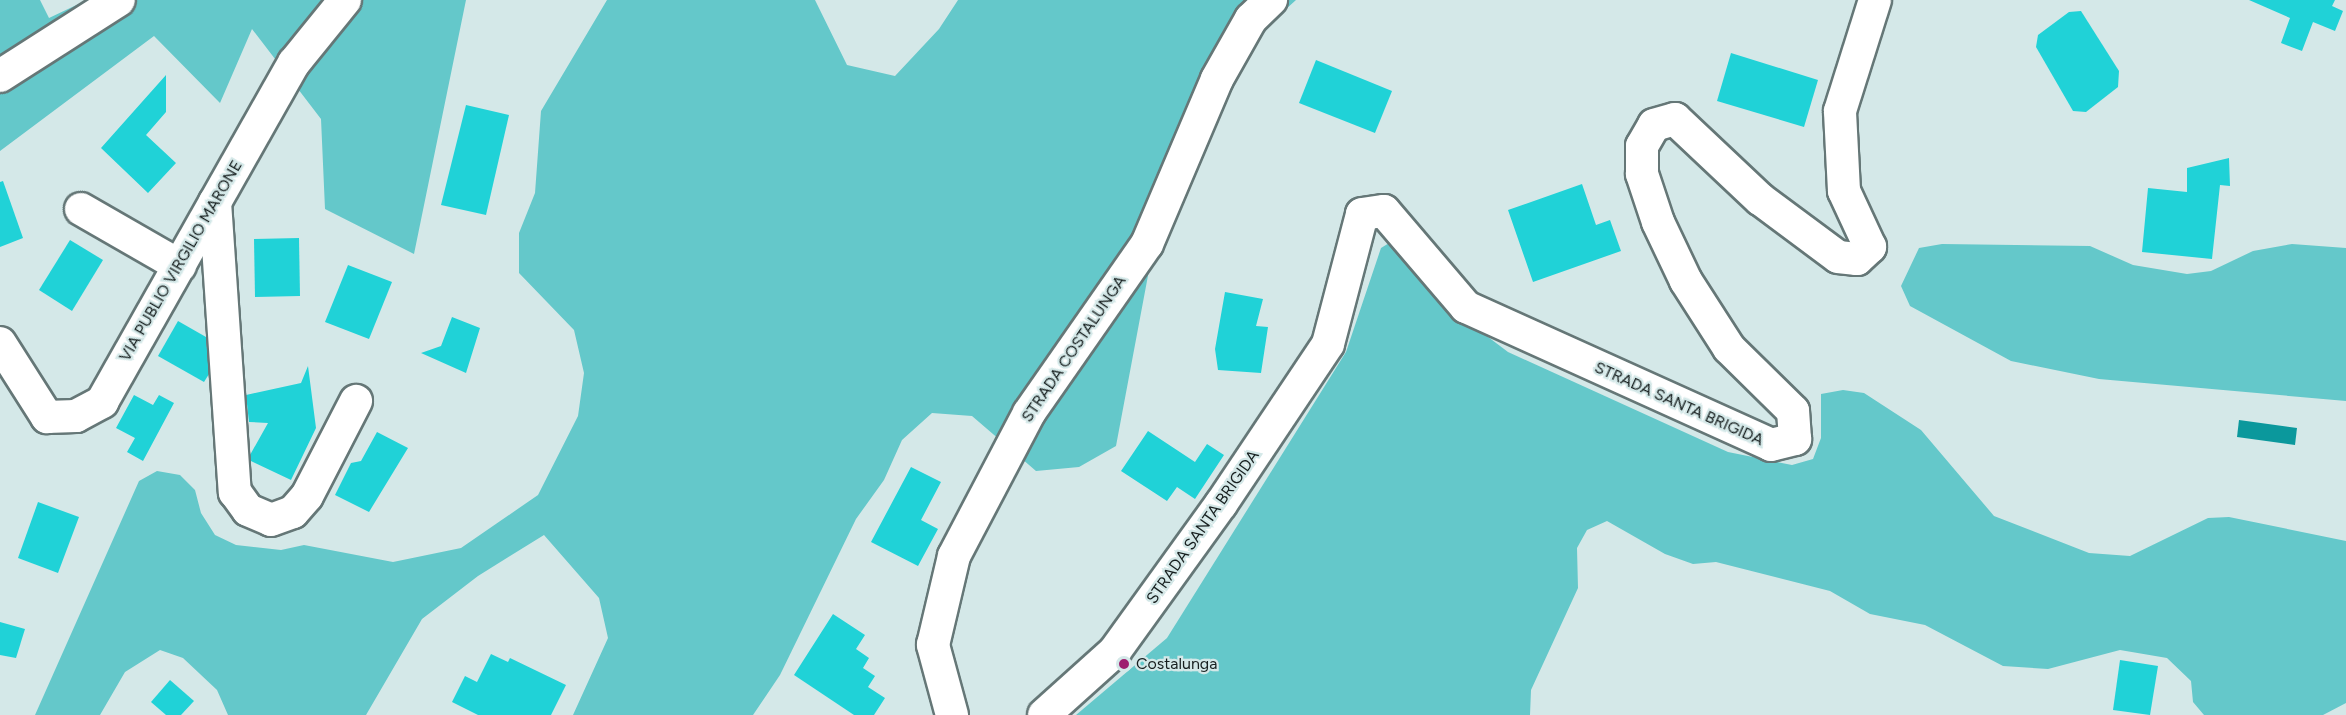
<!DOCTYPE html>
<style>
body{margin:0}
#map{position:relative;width:2346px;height:715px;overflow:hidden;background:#d4e8e8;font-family:Figtree,sans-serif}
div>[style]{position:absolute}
.green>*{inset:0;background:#64c8ca}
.water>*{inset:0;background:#0b989c}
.building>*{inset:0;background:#20d2d7}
.roads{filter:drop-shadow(2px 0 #657777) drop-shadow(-2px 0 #657777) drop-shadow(0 2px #657777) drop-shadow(0 -2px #657777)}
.minor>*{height:32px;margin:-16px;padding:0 16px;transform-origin:16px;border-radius:16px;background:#fff}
.dots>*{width:16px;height:16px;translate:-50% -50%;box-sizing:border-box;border:3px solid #d4e8e8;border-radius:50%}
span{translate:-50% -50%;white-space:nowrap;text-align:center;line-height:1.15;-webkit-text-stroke:4.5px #d4e8e8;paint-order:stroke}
.street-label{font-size:16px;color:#171f1f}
.poi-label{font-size:16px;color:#171f1f}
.left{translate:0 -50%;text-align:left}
</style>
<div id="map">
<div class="green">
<i style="clip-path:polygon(0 0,40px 0,49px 18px,87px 0,466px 0,414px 254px,325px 209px,321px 119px,252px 29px,220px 103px,154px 36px,0 151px)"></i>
<i style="clip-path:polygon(607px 0,815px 0,847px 65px,895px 76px,939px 29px,958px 0,1296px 0,1254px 38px,1156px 233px,1116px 446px,1079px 467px,1036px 471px,972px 416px,932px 413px,902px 440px,884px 480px,856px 519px,780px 675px,753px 715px,573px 715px,608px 638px,599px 598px,544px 535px,478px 576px,422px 619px,366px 715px,228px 715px,217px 690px,183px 658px,160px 650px,125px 672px,100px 715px,35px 715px,139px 481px,157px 471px,180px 475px,195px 490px,201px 513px,215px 535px,236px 545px,281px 550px,304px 545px,393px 562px,461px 548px,538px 495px,578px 416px,584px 373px,574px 330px,519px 273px,519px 233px,535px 193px,541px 111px)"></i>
<i style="clip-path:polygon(1394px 240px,1443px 303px,1508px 352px,1728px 452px,1792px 465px,1813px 459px,1821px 438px,1821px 394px,1843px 390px,1864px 393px,1921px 430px,1994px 516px,2089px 553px,2130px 556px,2208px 518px,2229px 517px,2346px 541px,2346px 703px,2323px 715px,2204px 715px,2193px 702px,2191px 681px,2167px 658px,2120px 650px,2048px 669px,2003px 666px,1925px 625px,1870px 614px,1830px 591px,1716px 562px,1693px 564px,1665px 554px,1607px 521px,1587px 530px,1577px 548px,1578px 588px,1531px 690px,1530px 715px,1076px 715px,1167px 638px,1346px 352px,1381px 248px)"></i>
<i style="clip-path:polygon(1942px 244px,2090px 246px,2133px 265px,2187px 274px,2211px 271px,2253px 251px,2292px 244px,2346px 248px,2346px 401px,2099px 379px,2011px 361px,1910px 306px,1901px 286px,1919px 248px)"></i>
</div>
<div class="water">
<i style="clip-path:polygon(2239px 420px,2297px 428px,2295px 445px,2237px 437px)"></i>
</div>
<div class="building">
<i style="clip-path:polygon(2249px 0,2335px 0,2332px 6px,2343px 11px,2335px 31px,2313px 22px,2302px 51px,2281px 43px,2290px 18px)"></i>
<i style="clip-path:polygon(2081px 11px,2119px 71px,2118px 87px,2086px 112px,2073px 111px,2036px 47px,2038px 35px,2069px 12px)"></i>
<i style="clip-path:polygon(1731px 53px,1818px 80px,1804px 127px,1717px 101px)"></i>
<i style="clip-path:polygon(1316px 60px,1392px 91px,1375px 133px,1299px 103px)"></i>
<i style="clip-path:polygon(166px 75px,166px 112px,146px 135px,176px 163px,148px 193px,101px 148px)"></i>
<i style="clip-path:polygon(466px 105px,509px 115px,486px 215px,441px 205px)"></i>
<i style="clip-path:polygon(2229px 158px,2230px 186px,2220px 185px,2212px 259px,2142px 252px,2148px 188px,2187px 192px,2187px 168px)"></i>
<i style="clip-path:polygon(3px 181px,23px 238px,0 247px,0 182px)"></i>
<i style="clip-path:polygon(1582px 184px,1596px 225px,1610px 220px,1621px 251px,1533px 282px,1508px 210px)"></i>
<i style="clip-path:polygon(299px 238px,300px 296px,255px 297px,254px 239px)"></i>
<i style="clip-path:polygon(70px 240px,103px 260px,72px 311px,39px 290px)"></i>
<i style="clip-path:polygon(348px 265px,392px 282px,369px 339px,325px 322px)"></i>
<i style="clip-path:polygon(1225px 292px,1263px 299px,1256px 326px,1268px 327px,1261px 373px,1218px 370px,1215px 349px)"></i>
<i style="clip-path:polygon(452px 317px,480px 328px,466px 373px,421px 353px,441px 346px)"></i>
<i style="clip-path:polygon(178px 321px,206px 337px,209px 374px,204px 382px,158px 356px)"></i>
<i style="clip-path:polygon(308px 366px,316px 428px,291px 480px,251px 461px,250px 455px,268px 423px,249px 422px,246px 395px,301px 383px)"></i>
<i style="clip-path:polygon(134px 395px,153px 405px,159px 395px,174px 403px,143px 461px,127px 452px,135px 438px,116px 428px)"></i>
<i style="clip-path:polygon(1148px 431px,1195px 462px,1207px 444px,1224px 455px,1195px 499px,1177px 487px,1167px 501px,1121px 471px)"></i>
<i style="clip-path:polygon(377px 432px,408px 448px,369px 512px,335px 495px,351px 463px,361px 461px)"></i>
<i style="clip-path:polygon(911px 467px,941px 482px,921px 520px,938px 529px,918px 566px,871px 542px)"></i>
<i style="clip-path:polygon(38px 502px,79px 517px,58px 573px,18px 558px)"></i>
<i style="clip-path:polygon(833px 614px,865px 635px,856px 649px,869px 658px,863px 668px,875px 676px,868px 687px,885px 698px,874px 715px,854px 715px,794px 675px)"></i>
<i style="clip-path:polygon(0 622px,25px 629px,16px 658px,0 655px)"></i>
<i style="clip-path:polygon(491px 654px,508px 662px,510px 658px,566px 685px,551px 715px,478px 715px,452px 702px,465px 676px,477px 682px)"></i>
<i style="clip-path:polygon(2120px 660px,2158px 666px,2150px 715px,2113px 710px)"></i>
<i style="clip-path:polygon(170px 680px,194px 701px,181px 715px,166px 715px,151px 702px)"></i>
</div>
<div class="roads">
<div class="minor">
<i style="left:0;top:76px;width:141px;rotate:-32.6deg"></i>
<i style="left:215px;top:202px;width:291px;rotate:86.1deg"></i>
<i style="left:235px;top:492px;width:22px;rotate:54deg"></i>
<i style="left:248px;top:510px;width:25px;rotate:23deg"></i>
<i style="left:271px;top:520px;width:23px;rotate:-20deg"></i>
<i style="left:293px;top:512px;width:21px;rotate:-49deg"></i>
<i style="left:307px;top:496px;width:107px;rotate:-62.7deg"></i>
<i style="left:81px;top:209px;width:114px;rotate:29.9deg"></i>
<i style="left:0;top:343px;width:88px;rotate:57.6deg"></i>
<i style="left:47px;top:417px;width:29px;rotate:-2deg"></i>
<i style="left:76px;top:416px;width:30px;rotate:-28deg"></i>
<i style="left:102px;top:402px;width:390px;rotate:-60.5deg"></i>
<i style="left:294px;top:63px;width:81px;rotate:-51deg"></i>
<i style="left:952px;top:715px;width:73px;rotate:-105.2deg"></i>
<i style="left:933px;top:645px;width:91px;rotate:-76.7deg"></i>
<i style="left:954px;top:556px;width:161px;rotate:-62.3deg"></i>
<i style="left:1029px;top:413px;width:206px;rotate:-55.1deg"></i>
<i style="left:1147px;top:244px;width:179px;rotate:-67deg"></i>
<i style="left:1217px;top:79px;width:69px;rotate:-60.5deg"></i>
<i style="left:1251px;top:19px;width:28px;rotate:-44deg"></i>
<i style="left:1044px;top:715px;width:96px;rotate:-42deg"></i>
<i style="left:1115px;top:651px;width:181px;rotate:-54.2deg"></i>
<i style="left:1221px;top:504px;width:192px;rotate:-56.2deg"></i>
<i style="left:1328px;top:344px;width:134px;rotate:-75.3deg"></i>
<i style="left:1362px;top:214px;width:22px;rotate:-8deg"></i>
<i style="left:1384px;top:211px;width:126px;rotate:49.5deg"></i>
<i style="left:1466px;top:307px;width:335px;rotate:24.3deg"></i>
<i style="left:1771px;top:445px;width:25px;rotate:-14deg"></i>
<i style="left:1795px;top:439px;width:28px;rotate:-94deg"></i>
<i style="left:1793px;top:411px;width:90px;rotate:-135.5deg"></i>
<i style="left:1729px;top:348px;width:80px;rotate:-122.7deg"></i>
<i style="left:1686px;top:281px;width:65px;rotate:-115.4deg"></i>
<i style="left:1658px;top:222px;width:51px;rotate:-108.4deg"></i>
<i style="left:1642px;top:174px;width:28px;rotate:-90deg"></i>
<i style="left:1642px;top:146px;width:24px;rotate:-60deg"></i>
<i style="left:1654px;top:125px;width:22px;rotate:-16deg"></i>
<i style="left:1675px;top:119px;width:117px;rotate:43.3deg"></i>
<i style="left:1760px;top:199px;width:97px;rotate:36.6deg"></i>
<i style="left:1838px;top:257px;width:19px;rotate:6deg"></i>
<i style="left:1857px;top:259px;width:18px;rotate:-43deg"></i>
<i style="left:1870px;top:247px;width:62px;rotate:-114.9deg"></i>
<i style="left:1844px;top:191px;width:80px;rotate:-92.9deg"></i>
<i style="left:1840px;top:111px;width:116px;rotate:-72.5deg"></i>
</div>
</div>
<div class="dots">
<i style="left:1124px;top:664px;background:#9e1d6f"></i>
</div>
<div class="street-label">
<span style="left:181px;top:261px;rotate:-60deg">VIA PUBLIO VIRGILIO MARONE</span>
<span style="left:1074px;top:349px;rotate:-56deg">STRADA COSTALUNGA</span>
<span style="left:1679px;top:404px;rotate:24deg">STRADA SANTA BRIGIDA</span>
<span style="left:1203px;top:527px;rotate:-55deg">STRADA SANTA BRIGIDA</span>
</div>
<div class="poi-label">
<span class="left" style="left:1136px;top:664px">Costalunga</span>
</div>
</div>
